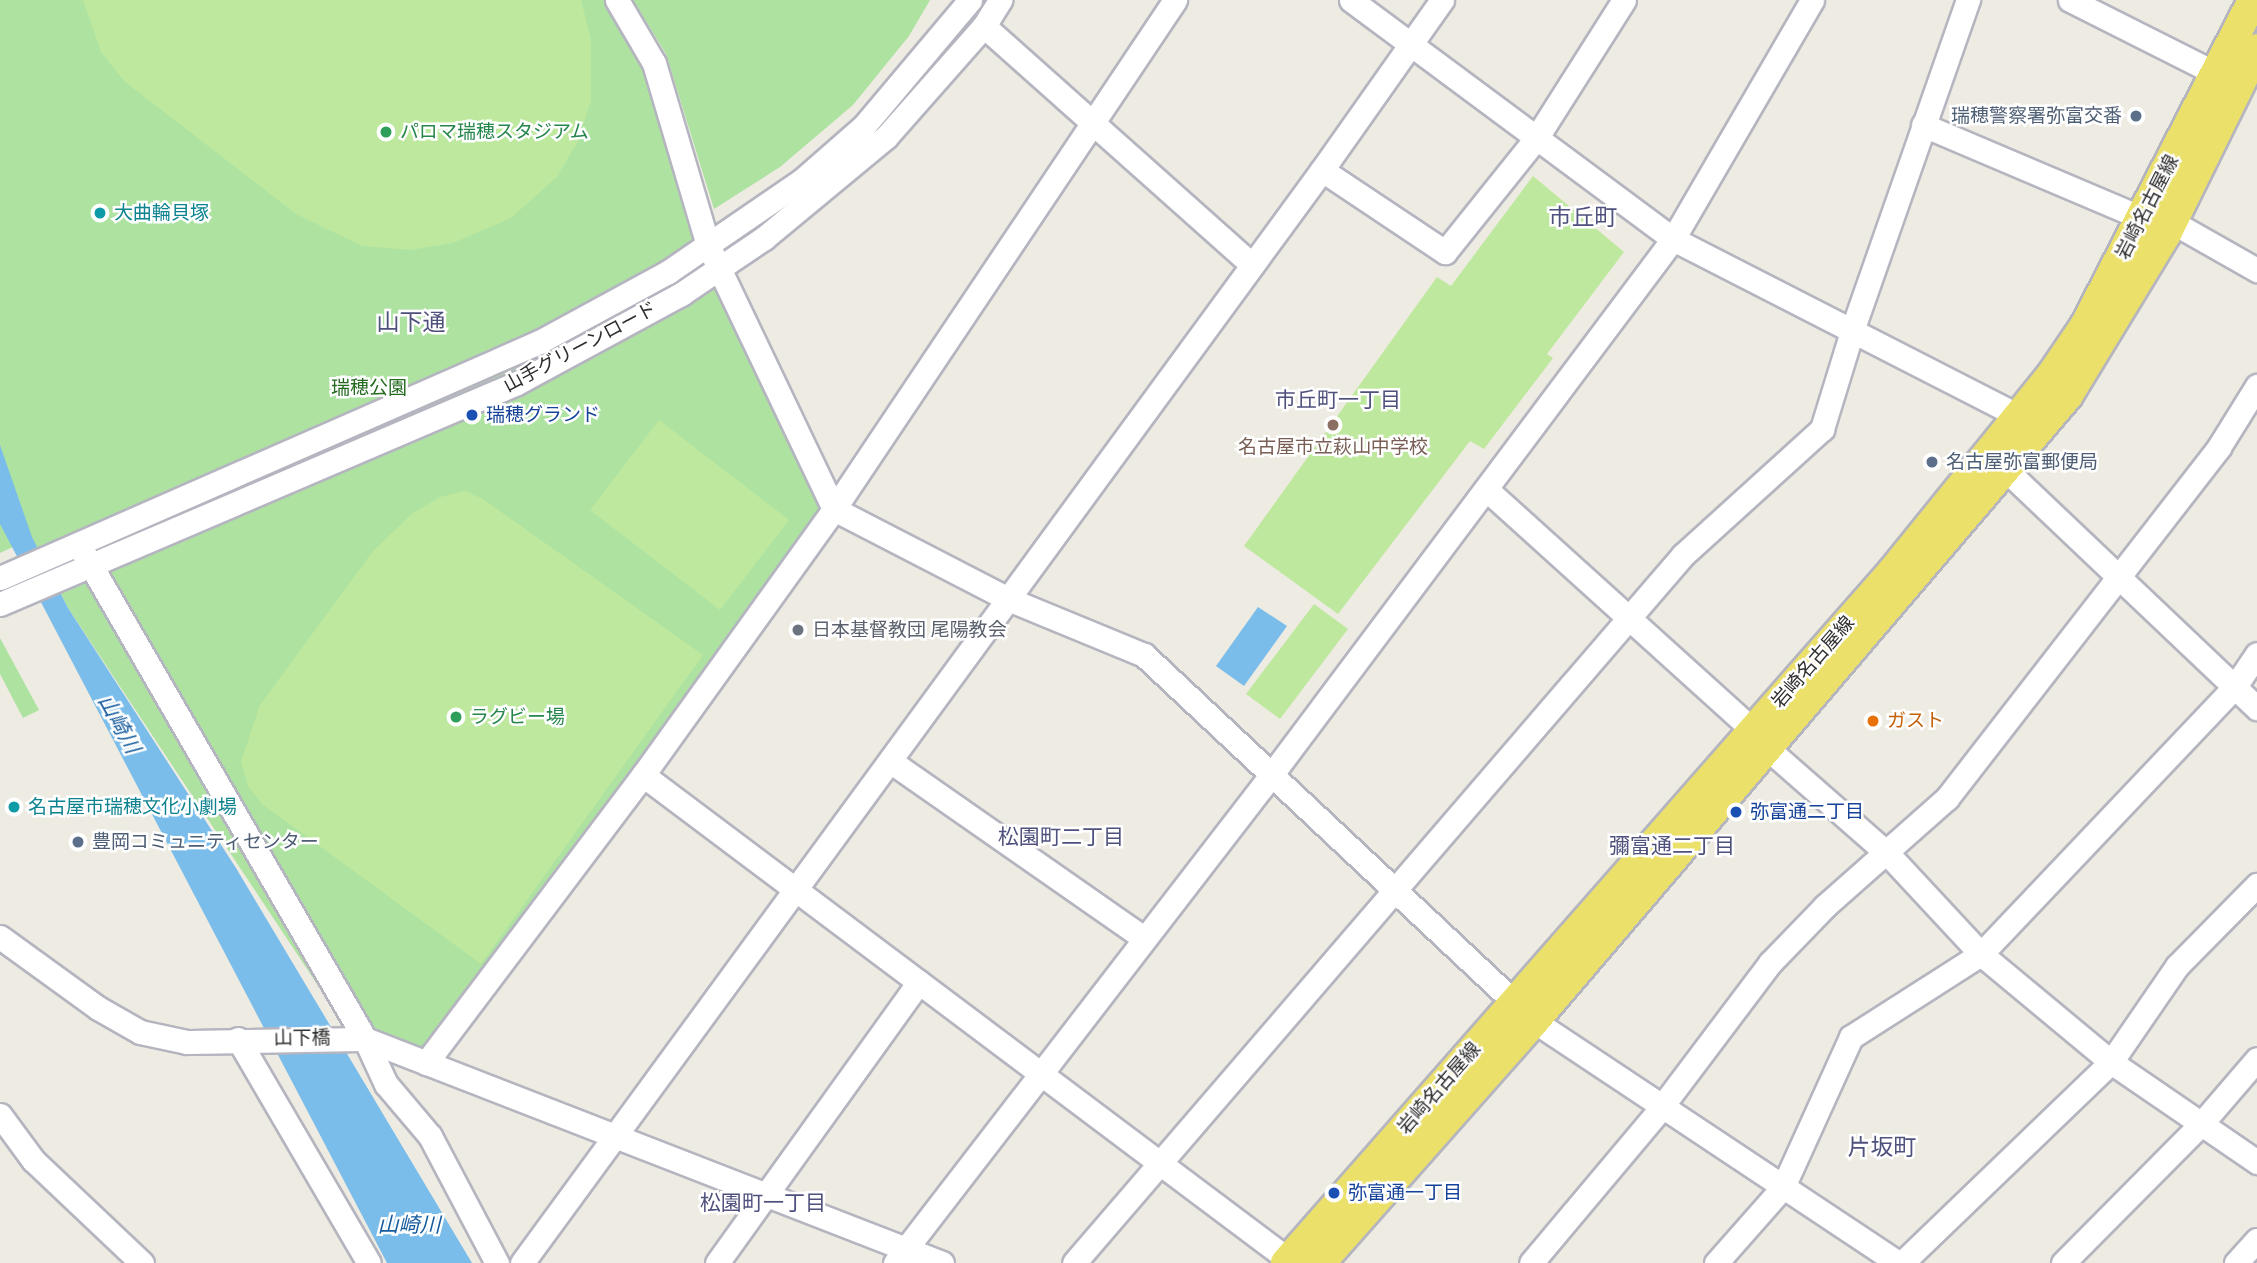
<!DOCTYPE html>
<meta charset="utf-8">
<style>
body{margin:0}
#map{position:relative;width:2257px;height:1263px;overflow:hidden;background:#eeebe2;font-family:"Public Sans","Noto Sans JP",sans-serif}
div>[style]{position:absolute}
.green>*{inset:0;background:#aee2a1}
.pitch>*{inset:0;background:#bee89e}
.water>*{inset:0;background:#7bbdea}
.roads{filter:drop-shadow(2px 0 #b5b5c0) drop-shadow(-2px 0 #b5b5c0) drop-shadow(0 2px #b5b5c0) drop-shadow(0 -2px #b5b5c0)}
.minor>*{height:23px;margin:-11.5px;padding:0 11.5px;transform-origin:11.5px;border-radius:11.5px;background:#fff}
.major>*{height:30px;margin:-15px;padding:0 15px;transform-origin:15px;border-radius:15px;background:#ebe06a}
.dots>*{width:19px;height:19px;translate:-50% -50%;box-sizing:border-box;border:4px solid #fff;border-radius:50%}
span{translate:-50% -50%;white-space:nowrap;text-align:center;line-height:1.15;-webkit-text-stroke:5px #fff;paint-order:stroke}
.service-label{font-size:19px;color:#4e5e75}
.right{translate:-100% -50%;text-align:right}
.left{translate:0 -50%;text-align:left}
.leisure-label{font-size:19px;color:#27864d}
.street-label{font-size:19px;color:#2e2e2e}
.culture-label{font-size:19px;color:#0d838f}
.park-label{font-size:19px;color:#246a1f}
.transit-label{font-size:19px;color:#164399}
.education-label{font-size:19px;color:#785e54}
.worship-label{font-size:19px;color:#5b616d}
.food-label{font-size:19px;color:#c56008}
.neighbourhood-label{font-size:21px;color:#4f517d}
.water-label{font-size:21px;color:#145a9c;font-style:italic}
.quarter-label{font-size:23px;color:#4f517d}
</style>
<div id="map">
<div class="green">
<i style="clip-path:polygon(0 0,617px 0,654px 63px,708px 245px,834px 509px,426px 1063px,352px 1037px,68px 608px,32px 538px,0 553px)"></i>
<i style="clip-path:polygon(633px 0,930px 0,909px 36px,853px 105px,780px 167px,714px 209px,666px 54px)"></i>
<i style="clip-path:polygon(0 638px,39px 710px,23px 718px,0 674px)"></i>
</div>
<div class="pitch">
<i style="clip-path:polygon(83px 0,581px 0,591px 39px,591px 101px,577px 143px,557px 177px,511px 218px,453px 243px,410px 250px,362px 246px,296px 214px,124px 81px,101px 52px)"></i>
<i style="clip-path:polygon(1533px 176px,1624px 252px,1547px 354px,1553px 358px,1484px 449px,1470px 441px,1338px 614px,1244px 546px,1437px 277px,1451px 286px)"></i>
<i style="clip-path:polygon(659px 420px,789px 520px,720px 610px,590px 510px)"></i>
<i style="clip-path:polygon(465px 491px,483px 499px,703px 655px,481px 964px,262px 804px,248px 786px,241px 762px,260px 705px,373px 551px,413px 513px,440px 497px)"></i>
<i style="clip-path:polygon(1314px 604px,1348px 629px,1280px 719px,1246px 694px)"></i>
</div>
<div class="water">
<i style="clip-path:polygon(0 445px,32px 537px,68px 608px,236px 868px,472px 1263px,387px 1263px,0 524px)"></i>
<i style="clip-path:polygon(1258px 607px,1287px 626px,1244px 686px,1216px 666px)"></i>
</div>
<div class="roads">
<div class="minor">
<i style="left:617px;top:0;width:73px;rotate:59.6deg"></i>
<i style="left:654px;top:63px;width:190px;rotate:73.5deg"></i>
<i style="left:708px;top:245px;width:293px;rotate:64.5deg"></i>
<i style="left:834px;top:509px;width:196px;rotate:27.3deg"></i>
<i style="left:1008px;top:599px;width:147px;rotate:22.4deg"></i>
<i style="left:1144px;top:655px;width:507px;rotate:43.16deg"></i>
<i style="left:1351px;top:0;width:401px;rotate:36.6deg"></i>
<i style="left:1673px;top:239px;width:389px;rotate:27.1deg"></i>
<i style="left:2019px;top:416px;width:56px;rotate:103.5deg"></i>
<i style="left:2006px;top:470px;width:346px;rotate:43.5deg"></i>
<i style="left:2070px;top:0;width:162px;rotate:26.7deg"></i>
<i style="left:984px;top:26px;width:359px;rotate:41.7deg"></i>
<i style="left:1923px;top:125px;width:238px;rotate:23deg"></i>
<i style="left:1322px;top:170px;width:148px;rotate:33.7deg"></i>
<i style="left:1445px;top:252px;width:147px;rotate:-51.3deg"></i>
<i style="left:1537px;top:137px;width:162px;rotate:-57.6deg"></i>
<i style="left:2172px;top:222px;width:98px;rotate:29.5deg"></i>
<i style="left:1486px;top:489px;width:360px;rotate:42.1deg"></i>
<i style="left:82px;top:550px;width:565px;rotate:59.94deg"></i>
<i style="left:365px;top:1039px;width:50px;rotate:65deg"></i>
<i style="left:386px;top:1084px;width:68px;rotate:49.8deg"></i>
<i style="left:430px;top:1136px;width:144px;rotate:62.2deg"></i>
<i style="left:0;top:578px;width:588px;rotate:-23.65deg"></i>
<i style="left:539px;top:342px;width:147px;rotate:-28.5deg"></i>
<i style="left:668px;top:272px;width:161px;rotate:-34.4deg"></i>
<i style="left:801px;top:181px;width:82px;rotate:-41.1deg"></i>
<i style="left:863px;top:127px;width:166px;rotate:-49.9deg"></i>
<i style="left:0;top:604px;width:562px;rotate:-23.15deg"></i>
<i style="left:517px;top:383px;width:187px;rotate:-28.5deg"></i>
<i style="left:681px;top:294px;width:100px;rotate:-34deg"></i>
<i style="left:764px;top:238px;width:158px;rotate:-39.6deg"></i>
<i style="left:886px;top:137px;width:148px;rotate:-48.6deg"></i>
<i style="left:984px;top:26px;width:31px;rotate:-58deg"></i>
<i style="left:1768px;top:749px;width:159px;rotate:41.2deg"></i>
<i style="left:1888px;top:854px;width:137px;rotate:47.1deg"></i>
<i style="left:1981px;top:954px;width:169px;rotate:39.7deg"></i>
<i style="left:2111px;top:1062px;width:177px;rotate:34.4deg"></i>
<i style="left:890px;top:761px;width:310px;rotate:34.9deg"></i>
<i style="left:643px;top:775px;width:808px;rotate:36.9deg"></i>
<i style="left:0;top:937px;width:121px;rotate:35.9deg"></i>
<i style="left:98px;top:1008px;width:48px;rotate:29.7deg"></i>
<i style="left:140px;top:1032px;width:48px;rotate:12deg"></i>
<i style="left:187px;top:1042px;width:178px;rotate:-1deg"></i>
<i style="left:365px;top:1039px;width:619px;rotate:21.22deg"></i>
<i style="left:1534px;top:1021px;width:437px;rotate:33.6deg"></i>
<i style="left:238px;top:1039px;width:259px;rotate:59.7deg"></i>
<i style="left:426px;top:1063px;width:361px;rotate:-53deg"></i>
<i style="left:643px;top:775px;width:327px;rotate:-54.3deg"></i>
<i style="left:834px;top:509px;width:613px;rotate:-56.18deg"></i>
<i style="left:0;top:1115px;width:56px;rotate:53.7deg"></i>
<i style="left:33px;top:1160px;width:150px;rotate:43.4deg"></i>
<i style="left:522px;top:1263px;width:1354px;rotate:-53.8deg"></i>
<i style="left:1322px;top:170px;width:208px;rotate:-54.8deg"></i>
<i style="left:717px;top:1263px;width:346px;rotate:-54.3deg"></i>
<i style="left:895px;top:1263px;width:617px;rotate:-52.37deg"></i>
<i style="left:1272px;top:774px;width:669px;rotate:-53.15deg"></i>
<i style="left:1673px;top:239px;width:276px;rotate:-59.8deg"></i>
<i style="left:1074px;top:1263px;width:934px;rotate:-49.3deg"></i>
<i style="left:1683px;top:555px;width:188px;rotate:-42.2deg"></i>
<i style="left:1822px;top:429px;width:106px;rotate:-72.9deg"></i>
<i style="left:1853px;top:328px;width:348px;rotate:-70.7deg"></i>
<i style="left:1531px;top:1263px;width:201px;rotate:-50deg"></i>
<i style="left:1660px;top:1109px;width:183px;rotate:-53deg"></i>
<i style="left:1770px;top:963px;width:79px;rotate:-46deg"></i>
<i style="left:1825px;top:906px;width:163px;rotate:-41.5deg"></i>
<i style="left:1947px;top:798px;width:444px;rotate:-52.2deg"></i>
<i style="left:2219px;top:447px;width:72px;rotate:-58.1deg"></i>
<i style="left:1716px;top:1263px;width:101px;rotate:-48.6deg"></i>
<i style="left:1783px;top:1187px;width:165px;rotate:-65.6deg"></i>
<i style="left:1851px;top:1037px;width:154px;rotate:-32.6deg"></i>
<i style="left:1981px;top:954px;width:371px;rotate:-46.5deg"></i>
<i style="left:2236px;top:685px;width:37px;rotate:-56deg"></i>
<i style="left:1902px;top:1263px;width:290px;rotate:-43.9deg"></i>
<i style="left:2111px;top:1062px;width:116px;rotate:-55.5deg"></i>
<i style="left:2177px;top:966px;width:114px;rotate:-45.4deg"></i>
<i style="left:2063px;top:1263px;width:197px;rotate:-45.2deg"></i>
<i style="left:2202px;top:1123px;width:84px;rotate:-49.3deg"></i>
<i style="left:2236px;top:1263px;width:31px;rotate:-48deg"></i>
</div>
<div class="major">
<i style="left:1286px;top:1263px;width:920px;rotate:-48.74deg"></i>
<i style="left:1893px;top:571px;width:251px;rotate:-51deg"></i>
<i style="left:2051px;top:376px;width:60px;rotate:-55.8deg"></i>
<i style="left:2085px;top:326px;width:367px;rotate:-62.7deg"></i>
<i style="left:1320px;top:1263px;width:323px;rotate:-48.5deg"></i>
<i style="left:1534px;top:1021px;width:823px;rotate:-49.53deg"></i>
<i style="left:2068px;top:395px;width:188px;rotate:-58.7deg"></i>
<i style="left:2166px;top:234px;width:206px;rotate:-63.8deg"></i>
</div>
</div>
<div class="dots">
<i style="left:2136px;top:116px;background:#5c6f8a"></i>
<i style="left:386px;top:132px;background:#2e9e5b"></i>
<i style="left:100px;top:213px;background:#0f9aa8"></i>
<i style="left:472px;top:415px;background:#1a4fb4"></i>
<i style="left:1333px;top:425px;background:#8d6e63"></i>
<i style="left:1932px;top:462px;background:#5c6f8a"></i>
<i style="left:798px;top:630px;background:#6b7280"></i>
<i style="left:456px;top:717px;background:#2e9e5b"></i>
<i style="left:1873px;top:721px;background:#e8710a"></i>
<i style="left:14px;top:807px;background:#0f9aa8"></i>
<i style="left:1736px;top:812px;background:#1a4fb4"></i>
<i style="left:78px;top:842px;background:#5c6f8a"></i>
<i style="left:1334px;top:1193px;background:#1a4fb4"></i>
</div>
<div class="service-label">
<span class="right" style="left:2122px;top:116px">瑞穂警察署弥富交番</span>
<span class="left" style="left:1946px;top:462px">名古屋弥富郵便局</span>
<span class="left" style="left:92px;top:842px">豊岡コミュニティセンター</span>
</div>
<div class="leisure-label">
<span class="left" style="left:400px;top:132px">パロマ瑞穂スタジアム</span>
<span class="left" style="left:470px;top:717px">ラグビー場</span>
</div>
<div class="street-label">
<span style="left:2147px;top:207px;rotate:-63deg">岩崎名古屋線</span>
<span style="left:580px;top:347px;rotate:-28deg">山手グリーンロード</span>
<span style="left:1813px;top:662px;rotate:-49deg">岩崎名古屋線</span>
<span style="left:302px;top:1038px;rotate:-1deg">山下橋</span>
<span style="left:1439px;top:1088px;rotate:-49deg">岩崎名古屋線</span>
</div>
<div class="culture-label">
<span class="left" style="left:114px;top:213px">大曲輪貝塚</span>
<span class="left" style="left:28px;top:807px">名古屋市瑞穂文化小劇場</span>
</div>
<div class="park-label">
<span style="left:369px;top:388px">瑞穂公園</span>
</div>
<div class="transit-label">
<span class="left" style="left:486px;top:415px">瑞穂グランド</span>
<span class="left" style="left:1750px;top:812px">弥富通二丁目</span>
<span class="left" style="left:1348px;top:1193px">弥富通一丁目</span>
</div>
<div class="education-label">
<span style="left:1333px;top:447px">名古屋市立萩山中学校</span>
</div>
<div class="worship-label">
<span class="left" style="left:812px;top:630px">日本基督教団 尾陽教会</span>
</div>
<div class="food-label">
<span class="left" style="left:1887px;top:721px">ガスト</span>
</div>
<div class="neighbourhood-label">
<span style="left:1338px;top:400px">市丘町一丁目</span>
<span style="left:1061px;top:837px">松園町二丁目</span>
<span style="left:1672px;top:846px">彌富通二丁目</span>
<span style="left:763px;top:1203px">松園町一丁目</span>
</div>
<div class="water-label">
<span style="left:119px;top:724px;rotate:61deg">山崎川</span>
<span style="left:409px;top:1225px">山崎川</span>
</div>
<div class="quarter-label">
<span style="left:1583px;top:217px">市丘町</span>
<span style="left:411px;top:322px">山下通</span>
<span style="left:1882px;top:1147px">片坂町</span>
</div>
</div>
